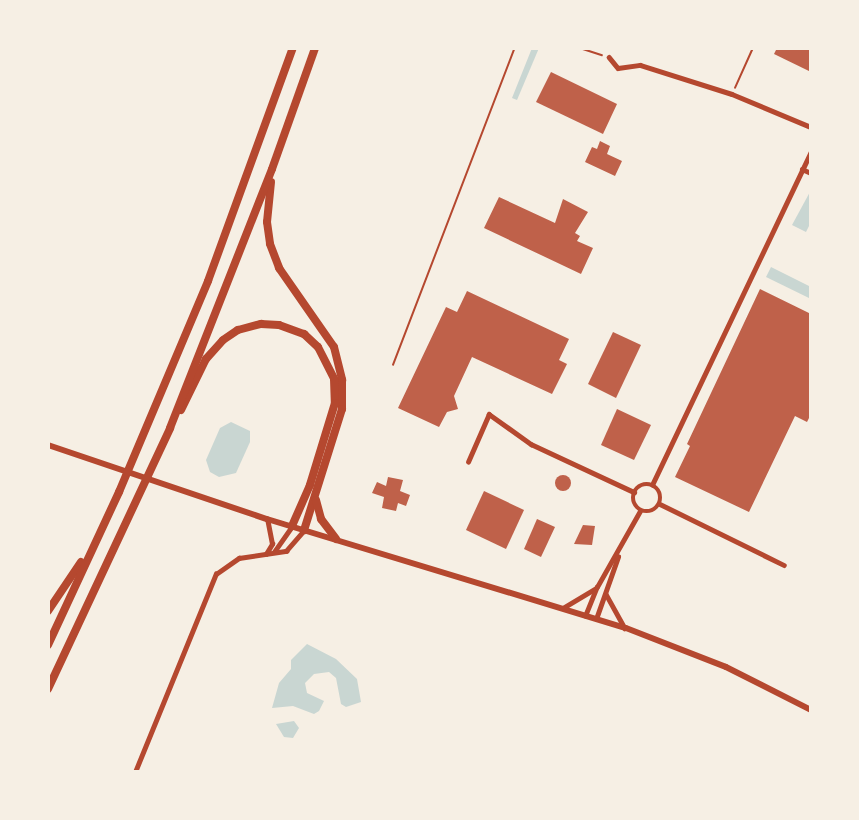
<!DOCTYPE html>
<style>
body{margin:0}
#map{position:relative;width:859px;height:820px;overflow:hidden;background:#f6efe4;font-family:"Exo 2",sans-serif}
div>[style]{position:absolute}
.water>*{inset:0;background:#c9d6d2}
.building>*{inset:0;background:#bf614a}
.round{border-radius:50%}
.path>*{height:1.5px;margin:-0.75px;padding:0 0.75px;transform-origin:0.75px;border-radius:0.75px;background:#b5482f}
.minor>*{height:4.5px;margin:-2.25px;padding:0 2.25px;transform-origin:2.25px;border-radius:2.25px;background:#b5482f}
.minor>.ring{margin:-2.25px;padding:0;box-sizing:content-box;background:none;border:4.5px solid #b5482f;border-radius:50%}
.secondary>*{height:6px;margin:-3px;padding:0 3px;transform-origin:3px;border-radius:3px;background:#b5482f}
.motorway>*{height:8px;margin:-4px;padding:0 4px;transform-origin:4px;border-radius:4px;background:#b5482f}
span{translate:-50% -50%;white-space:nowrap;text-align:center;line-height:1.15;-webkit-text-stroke:5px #f6efe4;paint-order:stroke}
.frame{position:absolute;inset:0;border:50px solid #f6efe4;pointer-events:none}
</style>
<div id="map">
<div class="water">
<i style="clip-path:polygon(532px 48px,539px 48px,517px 100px,512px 98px)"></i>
<i style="clip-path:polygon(811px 190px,811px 222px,806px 232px,792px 225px)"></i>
<i style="clip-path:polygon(771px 267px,811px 287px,811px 299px,766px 277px)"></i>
<i style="clip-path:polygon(231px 422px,250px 431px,250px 442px,236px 473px,219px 477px,210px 472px,206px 460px,220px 428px)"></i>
<i style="clip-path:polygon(307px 644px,336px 659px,357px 679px,361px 702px,346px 707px,341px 704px,336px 678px,329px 672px,314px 674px,305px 683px,307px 693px,324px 701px,319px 711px,314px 714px,293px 706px,272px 708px,279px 683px,291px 669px,291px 660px)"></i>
<i style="clip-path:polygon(294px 721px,299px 728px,293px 738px,284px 737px,276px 724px)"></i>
</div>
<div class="building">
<i style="clip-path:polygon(777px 48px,811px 48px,811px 72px,774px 54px)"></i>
<i style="clip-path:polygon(551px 72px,617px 104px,603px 134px,536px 102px)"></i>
<i style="clip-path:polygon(600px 141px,610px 146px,607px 154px,622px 161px,615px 176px,585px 162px,592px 147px,597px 149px)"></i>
<i style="clip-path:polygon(499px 197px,555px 223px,563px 199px,588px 212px,575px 233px,580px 236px,577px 241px,593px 248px,581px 274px,484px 228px)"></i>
<i style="clip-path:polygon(760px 289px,811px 314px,811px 414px,807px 422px,795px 416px,749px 512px,675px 477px,690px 446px,687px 444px)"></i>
<i style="clip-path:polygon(467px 291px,569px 339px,559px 360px,567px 364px,552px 394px,472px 357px,454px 396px,458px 409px,447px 412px,439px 427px,398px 408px,446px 307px,457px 312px)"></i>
<i style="clip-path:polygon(613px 332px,641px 345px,616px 398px,588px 384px)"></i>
<i style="clip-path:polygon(617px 409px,651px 425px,634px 460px,601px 445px)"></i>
<i class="round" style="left:555px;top:475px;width:16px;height:16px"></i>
<i style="clip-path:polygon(388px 477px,403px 480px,400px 491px,410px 495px,406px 506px,398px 503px,396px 511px,382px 508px,384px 497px,372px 493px,377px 482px,386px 486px)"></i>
<i style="clip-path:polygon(484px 491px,524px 510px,506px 549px,466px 530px)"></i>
<i style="clip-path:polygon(537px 519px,555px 527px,541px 557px,524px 549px)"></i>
<i style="clip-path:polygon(583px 525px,595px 526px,592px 545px,574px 544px)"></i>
</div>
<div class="path">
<i style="left:580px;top:48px;width:23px;rotate:18deg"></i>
<i style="left:735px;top:88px;width:44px;rotate:-65.8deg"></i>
<i style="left:393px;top:365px;width:340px;rotate:-69deg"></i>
</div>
<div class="minor">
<i style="left:609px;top:57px;width:14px;rotate:51deg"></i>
<i style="left:618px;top:68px;width:22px;rotate:-8deg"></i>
<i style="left:640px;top:65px;width:96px;rotate:17.5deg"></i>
<i style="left:732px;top:94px;width:86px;rotate:22.7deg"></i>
<i style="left:802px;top:169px;width:10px;rotate:24deg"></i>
<i style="left:468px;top:462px;width:52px;rotate:-66.4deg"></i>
<i style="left:489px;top:414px;width:52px;rotate:35.5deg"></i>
<i style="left:531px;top:444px;width:114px;rotate:25deg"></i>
<i class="ring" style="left:633px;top:484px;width:23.5px;height:23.5px"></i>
<i style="left:652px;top:485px;width:370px;rotate:-64.5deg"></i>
<i style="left:660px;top:504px;width:138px;rotate:26.2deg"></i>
<i style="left:274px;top:552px;width:32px;rotate:-55deg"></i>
<i style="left:266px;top:554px;width:12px;rotate:-59deg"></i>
<i style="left:272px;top:544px;width:25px;rotate:-101deg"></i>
<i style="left:606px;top:594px;width:39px;rotate:61deg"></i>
<i style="left:563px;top:608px;width:37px;rotate:-31deg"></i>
<i style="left:585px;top:616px;width:31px;rotate:-68deg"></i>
<i style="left:597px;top:587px;width:87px;rotate:-60.5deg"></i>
<i style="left:596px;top:619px;width:66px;rotate:-70.5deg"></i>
<i style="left:135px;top:772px;width:214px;rotate:-67.8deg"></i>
<i style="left:216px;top:574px;width:28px;rotate:-35deg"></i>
<i style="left:239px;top:558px;width:48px;rotate:-8.5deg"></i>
<i style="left:286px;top:551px;width:28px;rotate:-49deg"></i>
</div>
<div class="secondary">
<i style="left:48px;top:445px;width:231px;rotate:18.7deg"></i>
<i style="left:267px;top:519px;width:375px;rotate:16.9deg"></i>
<i style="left:626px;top:628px;width:107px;rotate:21.3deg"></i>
<i style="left:726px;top:667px;width:95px;rotate:26.8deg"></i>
</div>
<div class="motorway">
<i style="left:271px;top:182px;width:40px;rotate:95.7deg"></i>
<i style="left:267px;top:222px;width:22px;rotate:82deg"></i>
<i style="left:270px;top:244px;width:26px;rotate:69deg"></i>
<i style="left:279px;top:268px;width:96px;rotate:55.2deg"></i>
<i style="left:334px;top:347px;width:34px;rotate:76deg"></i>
<i style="left:342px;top:380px;width:29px;rotate:90deg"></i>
<i style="left:342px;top:409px;width:127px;rotate:107.4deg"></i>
<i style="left:181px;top:410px;width:57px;rotate:-63.9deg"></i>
<i style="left:206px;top:359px;width:25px;rotate:-48deg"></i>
<i style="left:223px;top:340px;width:18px;rotate:-34deg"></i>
<i style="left:238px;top:330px;width:24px;rotate:-15deg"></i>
<i style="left:261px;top:324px;width:18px;rotate:3deg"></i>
<i style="left:279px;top:325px;width:27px;rotate:20deg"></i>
<i style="left:304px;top:334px;width:19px;rotate:43deg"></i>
<i style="left:318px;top:347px;width:36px;rotate:63deg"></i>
<i style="left:334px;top:379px;width:24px;rotate:88deg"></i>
<i style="left:335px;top:403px;width:86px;rotate:107deg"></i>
<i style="left:310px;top:485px;width:45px;rotate:113.7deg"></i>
<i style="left:316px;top:500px;width:20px;rotate:75deg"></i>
<i style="left:321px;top:519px;width:25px;rotate:53deg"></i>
<i style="left:48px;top:611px;width:59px;rotate:-56deg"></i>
<i style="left:48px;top:645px;width:169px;rotate:-65.1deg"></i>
<i style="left:119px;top:492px;width:229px;rotate:-67.1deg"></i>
<i style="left:208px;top:281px;width:248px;rotate:-70deg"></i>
<i style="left:48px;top:689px;width:288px;rotate:-64.9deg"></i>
<i style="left:170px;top:428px;width:278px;rotate:-68.5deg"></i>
<i style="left:272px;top:169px;width:128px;rotate:-70.4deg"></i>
</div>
<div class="frame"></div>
</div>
